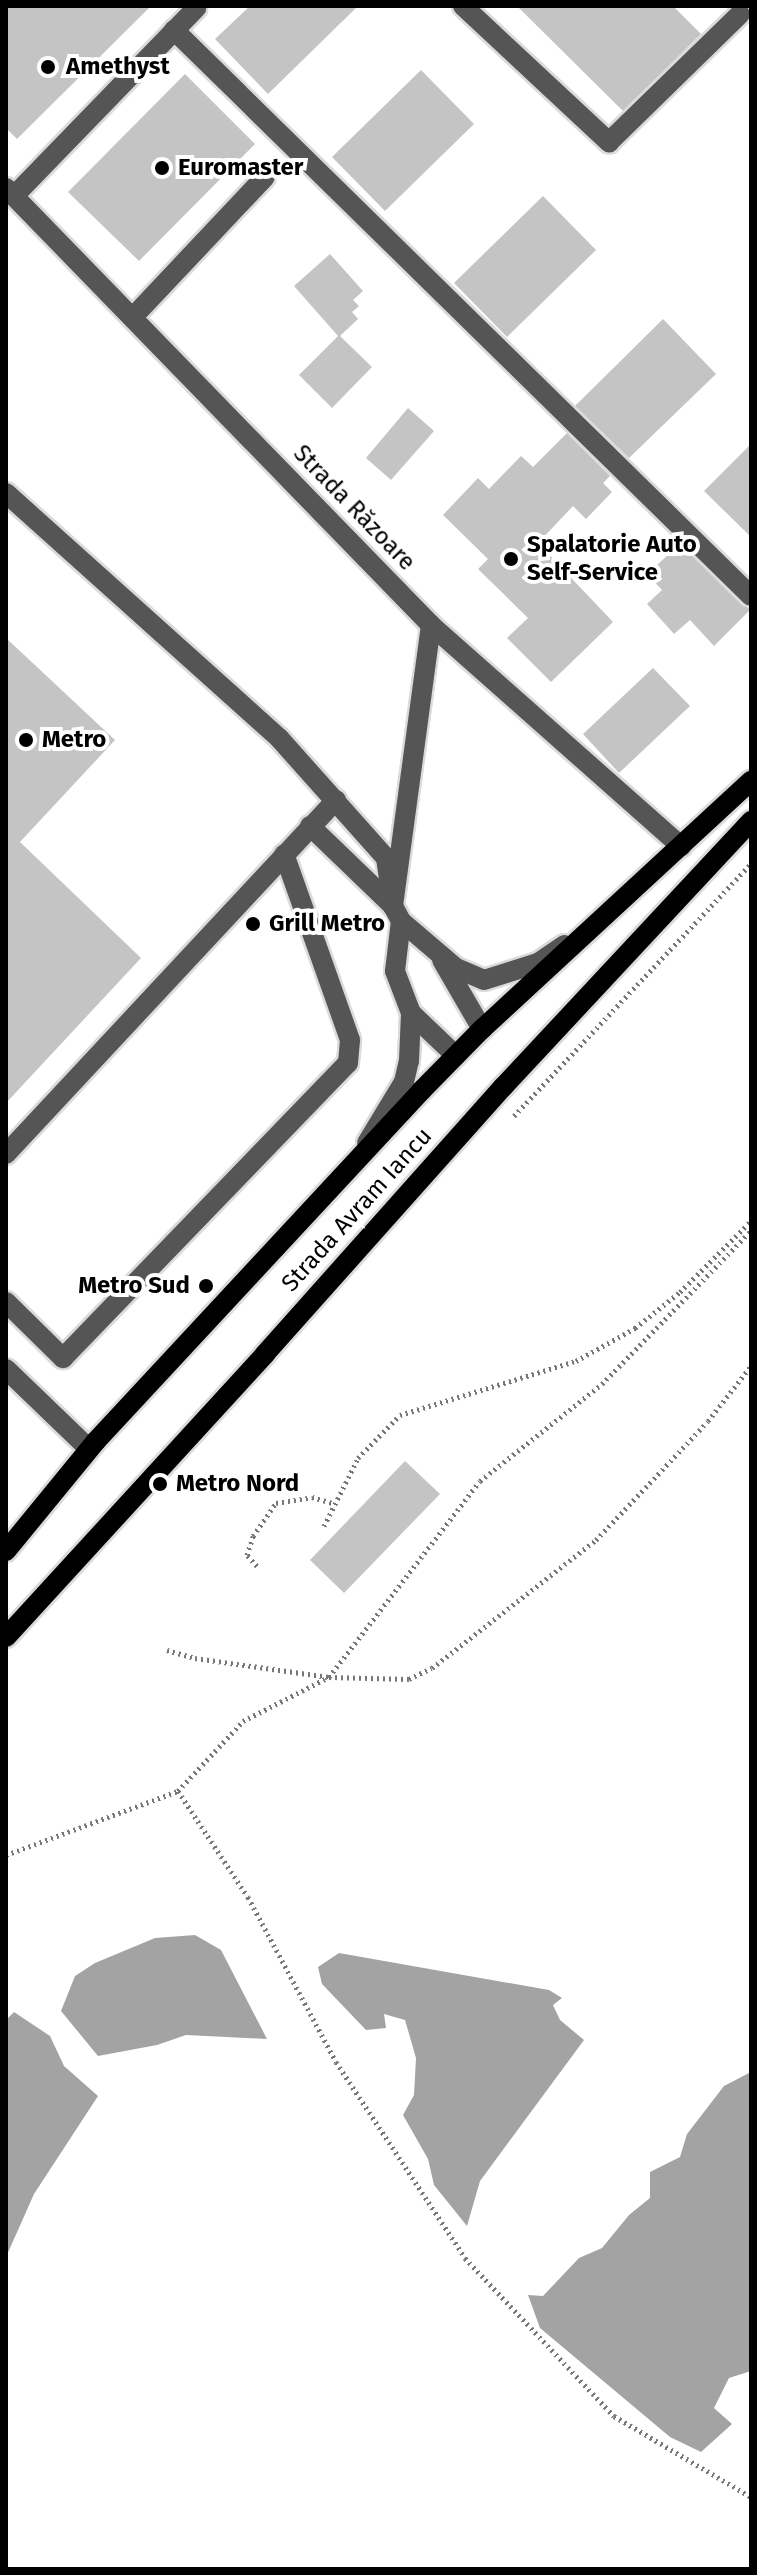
<!DOCTYPE html>
<meta charset="utf-8">
<style>
body{margin:0}
#map{position:relative;width:757px;height:2575px;overflow:hidden;background:#fff;font-family:"Fira Sans",sans-serif}
div>[style]{position:absolute}
.water>*{inset:0;background:#a3a3a3}
.building>*{inset:0;background:#c4c4c4}
.path>*{height:5px;margin-top:-2.5px;transform-origin:0;background:repeating-linear-gradient(90deg,#777 0 2px,transparent 0 6px)}
.roads{filter:drop-shadow(2px 0 #dbdbdb) drop-shadow(-2px 0 #dbdbdb) drop-shadow(0 2px #dbdbdb) drop-shadow(0 -2px #dbdbdb)}
.minor>*{height:20px;margin:-10px;padding:0 10px;transform-origin:10px;border-radius:10px;background:#555}
.major>*{height:20px;margin:-10px;padding:0 10px;transform-origin:10px;border-radius:10px;background:#000}
.dots>*{width:22px;height:22px;translate:-50% -50%;box-sizing:border-box;border:4px solid #fff;border-radius:50%}
span{translate:-50% -50%;white-space:nowrap;text-align:center;line-height:1.15;-webkit-text-stroke:8px #fff;paint-order:stroke}
.poi-label{font-size:24px;color:#000;font-weight:700}
.left{translate:0 -50%;text-align:left}
.right{translate:-100% -50%;text-align:right}
.street-label{font-size:24px;color:#000}
.frame{position:absolute;inset:0;border:8px solid #000;pointer-events:none}
</style>
<div id="map">
<div class="water">
<i style="clip-path:polygon(195px 1935px,221px 1950px,267px 2039px,186px 2035px,157px 2045px,98px 2056px,61px 2011px,75px 1976px,95px 1963px,155px 1938px)"></i>
<i style="clip-path:polygon(339px 1953px,549px 1990px,562px 1998px,553px 2005px,560px 2020px,584px 2040px,480px 2181px,467px 2226px,434px 2185px,428px 2159px,403px 2115px,414px 2095px,416px 2058px,405px 2020px,384px 2014px,386px 2028px,366px 2030px,322px 1984px,318px 1967px)"></i>
<i style="clip-path:polygon(14px 2012px,50px 2036px,64px 2066px,98px 2096px,34px 2194px,6px 2257px,6px 2020px)"></i>
<i style="clip-path:polygon(751px 2072px,751px 2371px,729px 2378px,714px 2408px,732px 2424px,701px 2452px,670px 2437px,540px 2328px,528px 2295px,543px 2296px,579px 2258px,602px 2248px,629px 2215px,650px 2198px,650px 2172px,680px 2157px,687px 2134px,724px 2086px)"></i>
</div>
<div class="building">
<i style="clip-path:polygon(6px 6px,151px 6px,17px 139px,6px 128px)"></i>
<i style="clip-path:polygon(250px 6px,358px 6px,268px 94px,215px 39px)"></i>
<i style="clip-path:polygon(517px 6px,673px 6px,701px 34px,623px 111px)"></i>
<i style="clip-path:polygon(421px 70px,474px 124px,385px 211px,332px 157px)"></i>
<i style="clip-path:polygon(185px 74px,255px 144px,139px 261px,68px 192px)"></i>
<i style="clip-path:polygon(543px 196px,596px 250px,507px 337px,454px 283px)"></i>
<i style="clip-path:polygon(330px 254px,363px 291px,353px 300px,359px 306px,352px 312px,358px 319px,340px 336px,372px 367px,332px 408px,299px 375px,338px 336px,294px 286px)"></i>
<i style="clip-path:polygon(663px 319px,716px 374px,629px 458px,575px 406px)"></i>
<i style="clip-path:polygon(408px 408px,434px 431px,391px 480px,366px 458px)"></i>
<i style="clip-path:polygon(567px 433px,610px 476px,603px 483px,612px 492px,586px 519px,573px 506px,538px 543px,613px 622px,551px 682px,507px 638px,528px 618px,478px 569px,488px 559px,443px 515px,478px 478px,489px 489px,521px 456px,533px 467px)"></i>
<i style="clip-path:polygon(751px 444px,751px 537px,704px 491px)"></i>
<i style="clip-path:polygon(680px 544px,742px 605px,751px 609px,714px 646px,690px 620px,674px 634px,647px 604px,662px 590px,647px 574px)"></i>
<i style="clip-path:polygon(6px 638px,115px 740px,20px 842px,141px 958px,6px 1103px)"></i>
<i style="clip-path:polygon(653px 668px,690px 706px,619px 773px,583px 734px)"></i>
<i style="clip-path:polygon(405px 1461px,440px 1494px,344px 1593px,310px 1560px)"></i>
</div>
<div class="path">
<i style="left:514px;top:1116px;width:346px;rotate:-46.8deg"></i>
<i style="left:324px;top:1526px;width:76px;rotate:-63.4deg"></i>
<i style="left:358px;top:1458px;width:60px;rotate:-45.7deg"></i>
<i style="left:400px;top:1415px;width:184px;rotate:-17.1deg"></i>
<i style="left:576px;top:1361px;width:68px;rotate:-29.2deg"></i>
<i style="left:635px;top:1328px;width:58px;rotate:-38.7deg"></i>
<i style="left:680px;top:1292px;width:100px;rotate:-45deg"></i>
<i style="left:257px;top:1566px;width:15px;rotate:-132deg"></i>
<i style="left:247px;top:1555px;width:20px;rotate:-72deg"></i>
<i style="left:253px;top:1536px;width:40px;rotate:-55.1deg"></i>
<i style="left:276px;top:1503px;width:36px;rotate:-9deg"></i>
<i style="left:312px;top:1497px;width:22px;rotate:16deg"></i>
<i style="left:167px;top:1650px;width:29px;rotate:16deg"></i>
<i style="left:195px;top:1658px;width:135px;rotate:8.1deg"></i>
<i style="left:329px;top:1677px;width:80px;rotate:1.4deg"></i>
<i style="left:409px;top:1679px;width:25px;rotate:-26deg"></i>
<i style="left:432px;top:1668px;width:208px;rotate:-38deg"></i>
<i style="left:596px;top:1540px;width:163px;rotate:-46.7deg"></i>
<i style="left:708px;top:1421px;width:70px;rotate:-52deg"></i>
<i style="left:178px;top:1791px;width:96px;rotate:-47.1deg"></i>
<i style="left:243px;top:1721px;width:97px;rotate:-27.1deg"></i>
<i style="left:329px;top:1677px;width:247px;rotate:-52.4deg"></i>
<i style="left:480px;top:1481px;width:156px;rotate:-38.5deg"></i>
<i style="left:602px;top:1384px;width:214px;rotate:-45.8deg"></i>
<i style="left:6px;top:1855px;width:184px;rotate:-20.4deg"></i>
<i style="left:178px;top:1791px;width:127px;rotate:56.6deg"></i>
<i style="left:248px;top:1897px;width:187px;rotate:61.9deg"></i>
<i style="left:336px;top:2062px;width:235px;rotate:56.6deg"></i>
<i style="left:465px;top:2258px;width:217px;rotate:46.7deg"></i>
<i style="left:614px;top:2416px;width:159px;rotate:30.6deg"></i>
</div>
<div class="roads">
<div class="minor">
<i style="left:463px;top:6px;width:200px;rotate:43deg"></i>
<i style="left:609px;top:142px;width:183px;rotate:-44.3deg"></i>
<i style="left:174px;top:30px;width:808px;rotate:44.45deg"></i>
<i style="left:6px;top:188px;width:610px;rotate:45.8deg"></i>
<i style="left:431px;top:625px;width:334px;rotate:41.5deg"></i>
<i style="left:14px;top:196px;width:262px;rotate:-45.9deg"></i>
<i style="left:133px;top:317px;width:192px;rotate:-46.7deg"></i>
<i style="left:6px;top:493px;width:367px;rotate:41.9deg"></i>
<i style="left:279px;top:738px;width:161px;rotate:48.3deg"></i>
<i style="left:386px;top:858px;width:49px;rotate:81.7deg"></i>
<i style="left:431px;top:625px;width:284px;rotate:97.7deg"></i>
<i style="left:393px;top:906px;width:17px;rotate:62deg"></i>
<i style="left:401px;top:921px;width:72px;rotate:40.5deg"></i>
<i style="left:456px;top:968px;width:30px;rotate:23deg"></i>
<i style="left:484px;top:980px;width:57px;rotate:-17.5deg"></i>
<i style="left:538px;top:963px;width:32px;rotate:-34deg"></i>
<i style="left:310px;top:826px;width:115px;rotate:43.9deg"></i>
<i style="left:442px;top:960px;width:80px;rotate:59.9deg"></i>
<i style="left:411px;top:1013px;width:62px;rotate:43.7deg"></i>
<i style="left:367px;top:1143px;width:71px;rotate:-58.8deg"></i>
<i style="left:404px;top:1082px;width:22px;rotate:-77deg"></i>
<i style="left:409px;top:1061px;width:48px;rotate:-87.6deg"></i>
<i style="left:411px;top:1013px;width:45px;rotate:-110.9deg"></i>
<i style="left:395px;top:971px;width:50px;rotate:-83.2deg"></i>
<i style="left:6px;top:1154px;width:484px;rotate:-47deg"></i>
<i style="left:6px;top:1302px;width:80px;rotate:44.5deg"></i>
<i style="left:63px;top:1358px;width:410px;rotate:-46deg"></i>
<i style="left:348px;top:1063px;width:23px;rotate:-85deg"></i>
<i style="left:350px;top:1040px;width:197px;rotate:-109.5deg"></i>
<i style="left:6px;top:1369px;width:115px;rotate:43.9deg"></i>
</div>
<div class="major">
<i style="left:6px;top:1551px;width:142px;rotate:-50.7deg"></i>
<i style="left:96px;top:1441px;width:479px;rotate:-47.1deg"></i>
<i style="left:422px;top:1090px;width:86px;rotate:-45.5deg"></i>
<i style="left:482px;top:1029px;width:366px;rotate:-42.7deg"></i>
<i style="left:6px;top:1637px;width:384px;rotate:-47.5deg"></i>
<i style="left:265px;top:1354px;width:358px;rotate:-48.3deg"></i>
<i style="left:503px;top:1087px;width:364px;rotate:-47deg"></i>
</div>
</div>
<div class="dots">
<i style="left:48px;top:67px;background:#000"></i>
<i style="left:162px;top:168px;background:#000"></i>
<i style="left:511px;top:559px;background:#000"></i>
<i style="left:26px;top:740px;background:#000"></i>
<i style="left:253px;top:924px;background:#000"></i>
<i style="left:206px;top:1286px;background:#000"></i>
<i style="left:160px;top:1484px;background:#000"></i>
</div>
<div class="poi-label">
<span class="left" style="left:66px;top:67px">Amethyst</span>
<span class="left" style="left:178px;top:168px">Euromaster</span>
<span class="left" style="left:527px;top:559px">Spalatorie Auto<br>Self-Service</span>
<span class="left" style="left:42px;top:740px">Metro</span>
<span class="left" style="left:269px;top:924px">Grill Metro</span>
<span class="right" style="left:190px;top:1286px">Metro Sud</span>
<span class="left" style="left:176px;top:1484px">Metro Nord</span>
</div>
<div class="street-label">
<span style="left:354px;top:508px;rotate:46deg">Strada Răzoare</span>
<span style="left:357px;top:1210px;rotate:-48deg">Strada Avram Iancu</span>
</div>
<div class="frame"></div>
</div>
